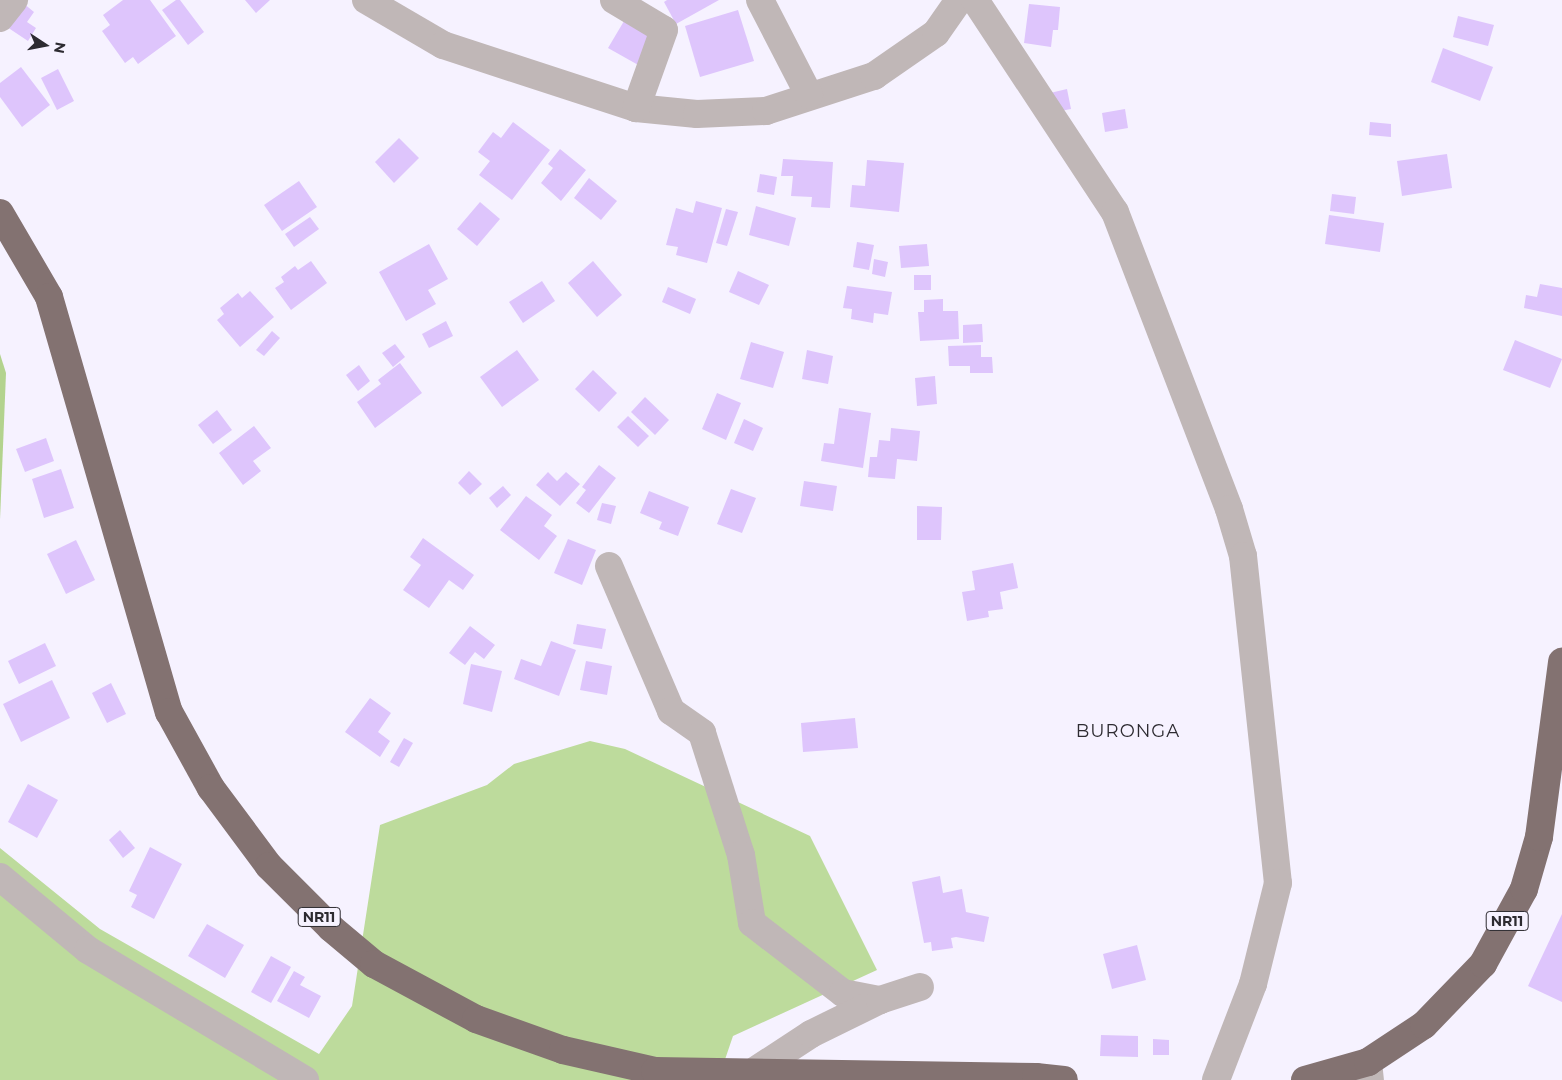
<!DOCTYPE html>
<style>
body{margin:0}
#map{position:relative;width:1562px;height:1080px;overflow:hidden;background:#f6f2ff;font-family:Montserrat,sans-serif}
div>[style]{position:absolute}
.green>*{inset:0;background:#bddb9c}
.forest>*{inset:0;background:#b3d38e}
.building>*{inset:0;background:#dec5fc}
.minor>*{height:28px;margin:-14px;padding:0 14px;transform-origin:14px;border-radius:14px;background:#c0b7b7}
.highway>*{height:28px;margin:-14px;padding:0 14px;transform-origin:14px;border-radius:14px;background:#837271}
span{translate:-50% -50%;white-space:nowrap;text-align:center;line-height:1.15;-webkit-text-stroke:4px #f6f2ff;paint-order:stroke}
.shield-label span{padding:1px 4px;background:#f6f2ff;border:1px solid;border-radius:4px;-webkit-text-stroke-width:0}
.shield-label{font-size:14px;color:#2d2b31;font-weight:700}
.quarter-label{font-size:18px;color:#2d2b31;letter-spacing:1px}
.north{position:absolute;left:20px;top:20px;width:50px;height:50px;-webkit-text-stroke:4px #f6f2ff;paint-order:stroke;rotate:101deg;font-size:14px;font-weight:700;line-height:20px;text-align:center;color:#2d2b31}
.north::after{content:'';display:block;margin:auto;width:18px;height:22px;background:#2d2b31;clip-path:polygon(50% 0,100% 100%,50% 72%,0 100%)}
</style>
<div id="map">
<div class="green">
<i style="clip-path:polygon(590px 741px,625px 749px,810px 836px,877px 970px,733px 1036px,718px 1080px,0 1080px,0 848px,100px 929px,319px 1054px,352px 1006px,380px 825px,487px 785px,514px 764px)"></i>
</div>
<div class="forest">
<i style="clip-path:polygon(0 354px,6px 373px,0 520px)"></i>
</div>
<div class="building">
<i style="clip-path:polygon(123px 0,150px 0,176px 36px,138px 64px,133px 57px,125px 63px,102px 31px,110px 25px,103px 15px)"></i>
<i style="clip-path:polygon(176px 0,180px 0,204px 32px,188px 45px,162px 10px)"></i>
<i style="clip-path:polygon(245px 0,270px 0,256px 13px)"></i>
<i style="clip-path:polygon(667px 0,719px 0,676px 24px,664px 2px)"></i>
<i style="clip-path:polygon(23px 3px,34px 12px,27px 22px,36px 28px,28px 41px,7px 27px)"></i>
<i style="clip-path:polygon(1029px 4px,1060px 7px,1058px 30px,1053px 30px,1051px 47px,1024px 43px)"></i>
<i style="clip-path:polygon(738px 10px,754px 61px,700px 77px,685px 26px)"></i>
<i style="clip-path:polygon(627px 16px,658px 34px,640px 66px,608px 48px)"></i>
<i style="clip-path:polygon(1458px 16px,1494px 25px,1488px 46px,1453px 37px)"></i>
<i style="clip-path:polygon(1443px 48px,1493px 67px,1480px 101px,1431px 82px)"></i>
<i style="clip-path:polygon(21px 67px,50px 105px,22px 127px,0 97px,0 83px)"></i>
<i style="clip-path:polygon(58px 69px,74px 101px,57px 110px,41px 78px)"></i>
<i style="clip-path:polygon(1067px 89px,1071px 109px,1055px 112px,1050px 93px)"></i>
<i style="clip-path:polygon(1125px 109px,1128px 128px,1105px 132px,1102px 113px)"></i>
<i style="clip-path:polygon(513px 122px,550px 150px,512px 200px,479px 175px,490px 161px,478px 152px,493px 132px,501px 138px)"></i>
<i style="clip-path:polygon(1370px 122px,1391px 124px,1391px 137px,1369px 135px)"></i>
<i style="clip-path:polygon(399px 138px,419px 158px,394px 183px,375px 162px)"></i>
<i style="clip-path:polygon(560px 149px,586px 170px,561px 201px,541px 183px,553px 168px,548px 164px)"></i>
<i style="clip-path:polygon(1447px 154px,1452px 188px,1402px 196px,1397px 161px)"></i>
<i style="clip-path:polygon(783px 159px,833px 162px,830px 208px,811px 207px,812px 197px,791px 196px,793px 176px,781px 176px)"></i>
<i style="clip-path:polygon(867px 160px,904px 163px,899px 212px,850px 207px,852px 185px,865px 186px)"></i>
<i style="clip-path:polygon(760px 174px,777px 177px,774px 195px,757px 192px)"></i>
<i style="clip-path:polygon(589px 178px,617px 201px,601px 220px,574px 198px)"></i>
<i style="clip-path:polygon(299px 181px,317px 207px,282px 231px,264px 205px)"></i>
<i style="clip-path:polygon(1332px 194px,1356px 197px,1354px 214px,1330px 211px)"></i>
<i style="clip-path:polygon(696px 201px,722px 208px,707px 263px,676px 255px,678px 247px,666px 245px,676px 208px,693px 213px)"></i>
<i style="clip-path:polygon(480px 202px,500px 219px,477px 246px,457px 229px)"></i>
<i style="clip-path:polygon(756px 206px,796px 218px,789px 246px,749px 235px)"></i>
<i style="clip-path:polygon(726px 209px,738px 212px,727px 246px,716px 243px)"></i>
<i style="clip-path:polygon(1329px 215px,1384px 223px,1380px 252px,1325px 244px)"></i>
<i style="clip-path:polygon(310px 217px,319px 229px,294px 247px,285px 234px)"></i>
<i style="clip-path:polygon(857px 242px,874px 245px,869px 270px,853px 267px)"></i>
<i style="clip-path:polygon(429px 244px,448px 279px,428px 290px,436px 304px,406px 321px,379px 272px)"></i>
<i style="clip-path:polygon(927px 244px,929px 266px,901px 268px,899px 246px)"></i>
<i style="clip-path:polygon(874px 259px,888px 262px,885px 277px,872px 274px)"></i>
<i style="clip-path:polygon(311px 261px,327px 283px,291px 310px,275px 288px,284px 282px,281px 277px,295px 266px,298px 270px)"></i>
<i style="clip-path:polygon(593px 261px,622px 295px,597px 317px,568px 283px)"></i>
<i style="clip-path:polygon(738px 271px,769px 285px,759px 305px,729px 292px)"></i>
<i style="clip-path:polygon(914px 275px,931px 275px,931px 290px,914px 290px)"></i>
<i style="clip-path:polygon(542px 281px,555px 301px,523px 323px,509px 302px)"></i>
<i style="clip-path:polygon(1540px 284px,1562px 288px,1562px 316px,1524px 308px,1526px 295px,1537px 297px)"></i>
<i style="clip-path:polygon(847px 286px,892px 292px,888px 315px,874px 313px,873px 323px,851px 319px,852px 309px,843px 308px)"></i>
<i style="clip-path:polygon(668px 287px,696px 299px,690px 314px,662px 302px)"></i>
<i style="clip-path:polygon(250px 291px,274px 317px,240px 347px,217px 320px,224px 314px,220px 308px,238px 293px,242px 298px)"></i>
<i style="clip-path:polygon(943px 299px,943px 311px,958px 311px,959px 339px,920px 341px,918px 312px,924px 312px,924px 300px)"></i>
<i style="clip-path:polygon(446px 321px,453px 336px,429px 348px,422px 334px)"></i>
<i style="clip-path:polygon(982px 324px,983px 342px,963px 343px,963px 325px)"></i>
<i style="clip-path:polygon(272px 331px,280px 338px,264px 356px,256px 350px)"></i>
<i style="clip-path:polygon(1515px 340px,1562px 359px,1550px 388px,1503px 370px)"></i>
<i style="clip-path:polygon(751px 342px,784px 352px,773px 388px,740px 379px)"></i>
<i style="clip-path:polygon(395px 344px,405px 357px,393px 367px,382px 353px)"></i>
<i style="clip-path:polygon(981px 345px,981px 357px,992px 357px,993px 373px,970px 373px,970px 366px,949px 366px,948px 346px)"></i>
<i style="clip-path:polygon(517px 350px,539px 380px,502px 407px,480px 377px)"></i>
<i style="clip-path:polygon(807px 350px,833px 356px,828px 384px,802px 379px)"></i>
<i style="clip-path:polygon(400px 363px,422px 393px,375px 428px,357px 402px,381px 384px,378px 380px)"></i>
<i style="clip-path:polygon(359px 365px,370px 381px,358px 391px,346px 375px)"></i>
<i style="clip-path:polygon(593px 370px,617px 393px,599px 412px,575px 389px)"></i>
<i style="clip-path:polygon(935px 376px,937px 404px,917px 406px,915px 378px)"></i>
<i style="clip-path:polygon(717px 393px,741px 403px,726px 440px,702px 429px)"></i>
<i style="clip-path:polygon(645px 397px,669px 420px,655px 435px,631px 412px)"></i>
<i style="clip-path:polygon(839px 408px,871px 413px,863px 468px,821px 461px,824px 443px,834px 444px)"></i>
<i style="clip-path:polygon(217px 410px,232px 430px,213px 444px,198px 425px)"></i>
<i style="clip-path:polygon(628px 416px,649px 436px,638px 447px,617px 427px)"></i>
<i style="clip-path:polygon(744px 419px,763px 428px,753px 451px,734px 443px)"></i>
<i style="clip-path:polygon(254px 426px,271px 448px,253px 461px,261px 471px,243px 485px,219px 453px)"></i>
<i style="clip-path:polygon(891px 428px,920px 431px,917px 461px,897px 459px,895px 479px,868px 477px,870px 457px,877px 457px,879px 440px,890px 441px)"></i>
<i style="clip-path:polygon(46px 438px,54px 461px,25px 472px,16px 449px)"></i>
<i style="clip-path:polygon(599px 465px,616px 478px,589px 513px,576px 503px,586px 490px,582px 487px)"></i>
<i style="clip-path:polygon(61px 469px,74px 508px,44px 518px,32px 479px)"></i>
<i style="clip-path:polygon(469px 471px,482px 484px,470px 495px,458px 483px)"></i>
<i style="clip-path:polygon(548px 472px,557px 481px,566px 472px,580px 484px,560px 506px,536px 485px)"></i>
<i style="clip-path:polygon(804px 481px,837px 486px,833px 511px,800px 506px)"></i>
<i style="clip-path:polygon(503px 486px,511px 495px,497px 508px,489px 498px)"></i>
<i style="clip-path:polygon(731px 489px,756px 498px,742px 533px,717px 524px)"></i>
<i style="clip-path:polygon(649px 491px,689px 507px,678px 536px,659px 529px,662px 522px,640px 513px)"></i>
<i style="clip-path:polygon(526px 496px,552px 515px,544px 526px,557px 536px,539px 560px,500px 530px)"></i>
<i style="clip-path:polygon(602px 503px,616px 506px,611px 524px,597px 520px)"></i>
<i style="clip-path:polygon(917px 506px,942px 507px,941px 540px,917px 540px)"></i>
<i style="clip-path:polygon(423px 538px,474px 575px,463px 590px,449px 580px,429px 608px,403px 590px,421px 565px,410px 557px)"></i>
<i style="clip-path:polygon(568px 539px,596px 550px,582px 585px,554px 573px)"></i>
<i style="clip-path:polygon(76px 540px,95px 580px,66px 594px,47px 554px)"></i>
<i style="clip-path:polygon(1013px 563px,1018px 588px,1000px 592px,1003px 609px,988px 611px,989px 617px,967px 621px,962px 592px,975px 590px,972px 571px)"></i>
<i style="clip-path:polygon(577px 624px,606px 629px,602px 649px,573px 644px)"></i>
<i style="clip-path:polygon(470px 626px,495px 645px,484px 659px,475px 652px,465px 665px,449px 653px)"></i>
<i style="clip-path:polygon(551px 641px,576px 650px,559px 696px,514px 679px,521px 659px,541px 666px)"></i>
<i style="clip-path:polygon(45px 643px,56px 666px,19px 684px,8px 661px)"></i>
<i style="clip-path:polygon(586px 661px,612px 666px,607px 695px,580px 690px)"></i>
<i style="clip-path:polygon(471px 664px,502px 671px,492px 712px,463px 704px)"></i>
<i style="clip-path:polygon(52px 680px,70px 718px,21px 742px,3px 704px)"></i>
<i style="clip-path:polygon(111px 683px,126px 714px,107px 723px,92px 693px)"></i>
<i style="clip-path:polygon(370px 698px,391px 713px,378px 732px,390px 741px,380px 757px,345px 732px)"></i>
<i style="clip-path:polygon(855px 718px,858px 748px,803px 752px,801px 723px)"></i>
<i style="clip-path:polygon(404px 738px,413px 743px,399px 767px,390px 762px)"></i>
<i style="clip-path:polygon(28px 784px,58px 800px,37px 838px,8px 822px)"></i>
<i style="clip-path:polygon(120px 830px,135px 848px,123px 858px,109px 840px)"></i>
<i style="clip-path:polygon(150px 847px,182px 864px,154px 919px,131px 907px,137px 895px,129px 891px)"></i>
<i style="clip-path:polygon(940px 876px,943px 893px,962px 889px,966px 912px,989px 917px,984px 942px,956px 937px,951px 938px,953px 948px,932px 951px,931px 942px,924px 943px,912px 882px)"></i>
<i style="clip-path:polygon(1562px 914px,1562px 1002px,1528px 986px)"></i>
<i style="clip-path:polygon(207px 924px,244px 945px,225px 978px,188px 956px)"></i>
<i style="clip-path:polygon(1137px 945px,1146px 980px,1112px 989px,1103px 954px)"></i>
<i style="clip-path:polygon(271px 956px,291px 967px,271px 1003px,251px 992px)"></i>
<i style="clip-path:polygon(294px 971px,305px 977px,300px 985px,321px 996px,309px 1018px,277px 1001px)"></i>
<i style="clip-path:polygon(1101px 1035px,1138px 1036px,1138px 1057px,1100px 1056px)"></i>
<i style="clip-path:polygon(1153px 1039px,1169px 1040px,1169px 1055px,1153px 1055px)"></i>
</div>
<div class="minor">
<i style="left:366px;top:0;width:89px;rotate:30.3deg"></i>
<i style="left:443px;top:45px;width:203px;rotate:18.1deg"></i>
<i style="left:636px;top:108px;width:61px;rotate:5.6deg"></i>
<i style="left:697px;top:114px;width:69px;rotate:-2.5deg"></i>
<i style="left:766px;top:111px;width:114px;rotate:-18deg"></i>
<i style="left:874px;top:76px;width:75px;rotate:-34.7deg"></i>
<i style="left:936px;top:33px;width:40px;rotate:-55.1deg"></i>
<i style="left:614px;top:0;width:58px;rotate:31deg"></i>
<i style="left:664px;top:30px;width:83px;rotate:109.7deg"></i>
<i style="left:760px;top:0;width:107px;rotate:62.7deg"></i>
<i style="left:975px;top:0;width:254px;rotate:56.6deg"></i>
<i style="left:1115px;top:212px;width:318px;rotate:69deg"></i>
<i style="left:1229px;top:509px;width:49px;rotate:73.4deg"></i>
<i style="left:1243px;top:556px;width:329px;rotate:83.9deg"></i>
<i style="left:1278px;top:883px;width:104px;rotate:103.9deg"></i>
<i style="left:1253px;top:984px;width:103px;rotate:111.1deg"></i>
<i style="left:0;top:18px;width:23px;rotate:-52deg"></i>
<i style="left:609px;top:566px;width:158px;rotate:66.8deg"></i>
<i style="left:671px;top:711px;width:38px;rotate:35deg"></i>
<i style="left:702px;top:733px;width:128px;rotate:72.3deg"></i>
<i style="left:741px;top:855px;width:69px;rotate:80.8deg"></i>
<i style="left:752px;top:923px;width:115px;rotate:37.6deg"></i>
<i style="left:843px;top:993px;width:38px;rotate:11deg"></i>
<i style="left:0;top:877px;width:114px;rotate:39.7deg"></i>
<i style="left:88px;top:950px;width:253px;rotate:30.9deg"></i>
<i style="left:1368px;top:1062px;width:18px;rotate:84deg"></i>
<i style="left:753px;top:1072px;width:69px;rotate:-33.2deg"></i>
<i style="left:811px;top:1034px;width:77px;rotate:-26.2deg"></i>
<i style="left:880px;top:1000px;width:42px;rotate:-18deg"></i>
</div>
<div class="highway">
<i style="left:0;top:213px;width:97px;rotate:59.7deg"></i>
<i style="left:49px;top:297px;width:432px;rotate:73.9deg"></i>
<i style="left:169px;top:712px;width:87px;rotate:61.1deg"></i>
<i style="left:211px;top:788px;width:97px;rotate:53.4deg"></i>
<i style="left:269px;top:866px;width:88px;rotate:45deg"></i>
<i style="left:331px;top:928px;width:56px;rotate:39.9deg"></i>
<i style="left:374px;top:964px;width:116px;rotate:28.3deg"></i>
<i style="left:476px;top:1019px;width:92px;rotate:19.6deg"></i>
<i style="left:563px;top:1050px;width:94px;rotate:12.9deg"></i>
<i style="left:655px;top:1071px;width:381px;rotate:0.9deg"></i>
<i style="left:1036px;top:1077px;width:28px;rotate:6deg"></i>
<i style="left:1305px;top:1080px;width:66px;rotate:-15.9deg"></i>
<i style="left:1368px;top:1062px;width:67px;rotate:-33.5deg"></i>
<i style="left:1424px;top:1025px;width:85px;rotate:-46deg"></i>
<i style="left:1483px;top:964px;width:85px;rotate:-61.3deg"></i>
<i style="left:1524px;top:889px;width:54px;rotate:-73.9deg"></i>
<i style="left:1539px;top:837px;width:177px;rotate:-82.5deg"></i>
</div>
<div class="shield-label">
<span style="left:319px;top:917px">NR11</span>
<span style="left:1507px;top:921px">NR11</span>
</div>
<div class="quarter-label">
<span style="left:1128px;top:731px">BURONGA</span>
</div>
<div class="north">N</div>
</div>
